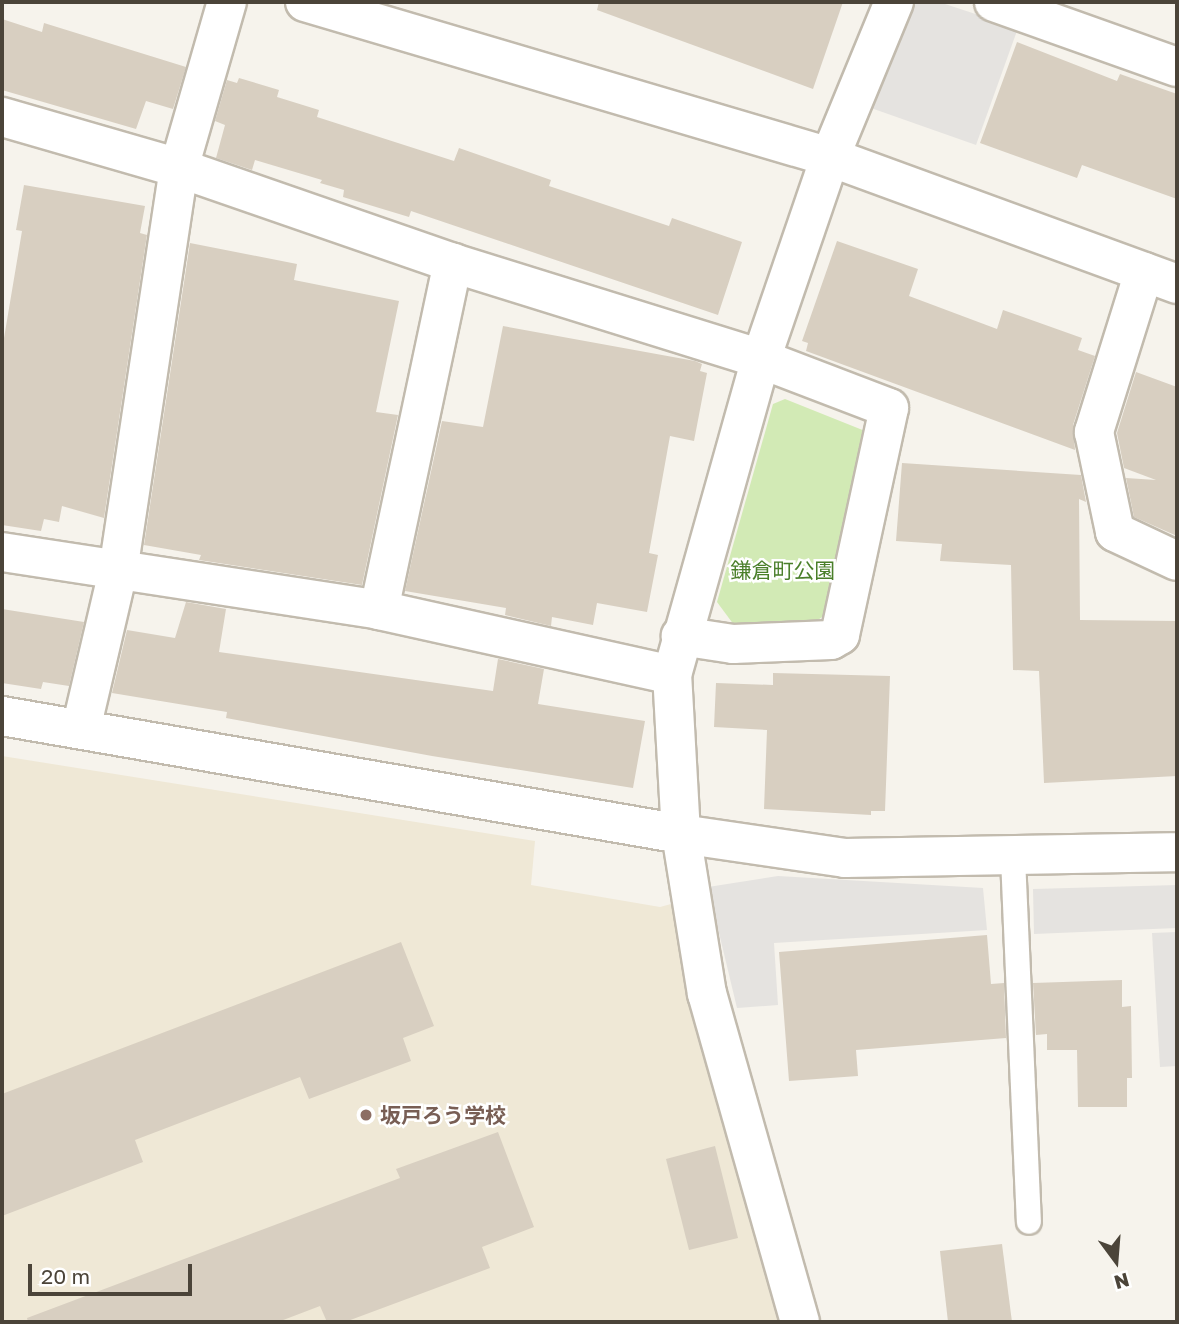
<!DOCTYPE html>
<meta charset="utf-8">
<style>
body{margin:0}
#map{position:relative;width:1179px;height:1324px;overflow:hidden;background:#f6f3ec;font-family:"Golos Text","Noto Sans JP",sans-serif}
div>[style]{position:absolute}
.education>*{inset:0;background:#efe8d6}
.green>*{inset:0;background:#d2eab5}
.parking>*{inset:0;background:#e5e3e0}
.building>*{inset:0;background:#d8cfc1}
.roads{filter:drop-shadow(2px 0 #c2bbae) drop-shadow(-2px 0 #c2bbae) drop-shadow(0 2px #c2bbae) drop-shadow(0 -2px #c2bbae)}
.service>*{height:24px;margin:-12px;padding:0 12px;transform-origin:12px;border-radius:12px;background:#fff}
.minor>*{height:38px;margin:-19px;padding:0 19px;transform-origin:19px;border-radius:19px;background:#fff}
.tertiary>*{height:38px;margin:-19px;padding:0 19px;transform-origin:19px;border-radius:19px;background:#fff}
.dots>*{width:19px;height:19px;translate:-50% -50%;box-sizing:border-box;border:4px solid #fff;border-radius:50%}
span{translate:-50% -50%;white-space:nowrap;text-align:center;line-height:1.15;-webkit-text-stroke:5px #fff;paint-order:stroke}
.park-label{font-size:21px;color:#4a7f2a}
.education-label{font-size:21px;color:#785e54;font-weight:700}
.left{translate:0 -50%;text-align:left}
.frame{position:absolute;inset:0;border:4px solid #4b4439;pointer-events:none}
.north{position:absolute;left:1081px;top:1226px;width:70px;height:70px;-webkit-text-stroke:5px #fff;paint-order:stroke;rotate:164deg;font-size:19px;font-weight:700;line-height:28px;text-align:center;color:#4b4439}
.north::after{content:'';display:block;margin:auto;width:24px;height:32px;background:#4b4439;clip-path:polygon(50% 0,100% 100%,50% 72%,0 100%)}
.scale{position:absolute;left:28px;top:1264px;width:164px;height:32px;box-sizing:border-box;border:4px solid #4b4439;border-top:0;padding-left:9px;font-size:21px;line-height:24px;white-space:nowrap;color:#4b4439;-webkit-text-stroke:5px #fff;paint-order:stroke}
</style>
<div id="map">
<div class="education">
<i style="clip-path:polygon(2px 756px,535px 841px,531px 885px,660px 907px,671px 904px,788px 1322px,2px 1322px)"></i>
</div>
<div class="green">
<i style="clip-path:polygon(785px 399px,865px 431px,830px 611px,810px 626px,734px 625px,717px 602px,773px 404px)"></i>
</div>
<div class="parking">
<i style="clip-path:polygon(920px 2px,939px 2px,1018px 28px,976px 145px,871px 108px,906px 8px)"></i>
<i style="clip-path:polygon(778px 876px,983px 888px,987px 930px,774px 943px,778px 1005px,737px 1008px,708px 887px)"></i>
<i style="clip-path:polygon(1177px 885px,1177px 928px,1034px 934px,1033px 889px)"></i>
<i style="clip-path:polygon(1177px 932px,1177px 1066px,1160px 1067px,1152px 933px)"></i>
</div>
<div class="building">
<i style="clip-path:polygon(599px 2px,843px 2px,813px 89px,597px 10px)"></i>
<i style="clip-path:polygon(2px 19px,42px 32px,44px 23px,186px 67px,173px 109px,146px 101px,136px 129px,2px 90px)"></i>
<i style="clip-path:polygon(1017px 42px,1117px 81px,1120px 74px,1177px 94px,1177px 199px,1082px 165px,1077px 178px,980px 143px)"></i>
<i style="clip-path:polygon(239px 78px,279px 90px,277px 97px,319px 110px,317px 117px,454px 161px,459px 148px,551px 180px,549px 186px,669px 226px,672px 218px,742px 242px,718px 315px,411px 211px,409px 217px,343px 197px,344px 190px,320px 183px,322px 180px,255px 160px,252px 170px,216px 158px,225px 125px,215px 121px,227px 80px,237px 83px)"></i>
<i style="clip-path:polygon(24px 185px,145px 206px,140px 233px,147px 235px,104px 518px,62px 506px,59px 522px,44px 519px,41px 531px,2px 525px,2px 350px,22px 231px,16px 230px)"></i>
<i style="clip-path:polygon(837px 241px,918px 269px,909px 296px,997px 329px,1003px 310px,1082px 338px,1078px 350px,1095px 356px,1073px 425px,1075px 450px,806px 351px,808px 343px,802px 341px)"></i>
<i style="clip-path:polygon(190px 243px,297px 264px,294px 280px,399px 301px,376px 412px,398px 415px,362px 585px,199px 560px,201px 555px,144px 545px)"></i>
<i style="clip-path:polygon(503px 326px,695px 361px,702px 364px,700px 371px,707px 373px,694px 441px,670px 436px,649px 553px,658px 555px,647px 612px,597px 603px,593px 625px,552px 617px,551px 626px,505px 615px,506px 608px,405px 591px,442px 421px,483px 427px)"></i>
<i style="clip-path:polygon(1136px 372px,1177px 387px,1177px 536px,1134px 517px,1126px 478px,1156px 480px,1124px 468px,1117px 433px)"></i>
<i style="clip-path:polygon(902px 463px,1081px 475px,1086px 502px,1079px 499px,1080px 620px,1177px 621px,1177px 776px,1044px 783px,1039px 671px,1013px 670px,1011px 565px,940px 561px,942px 544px,896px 541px)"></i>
<i style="clip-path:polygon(186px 602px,226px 609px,219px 652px,493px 691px,498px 659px,544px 669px,538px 704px,645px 721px,633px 788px,432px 756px,226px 718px,227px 712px,112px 693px,127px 630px,175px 638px)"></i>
<i style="clip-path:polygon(2px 609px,84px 622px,69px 686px,43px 682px,41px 689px,2px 683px)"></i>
<i style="clip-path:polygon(773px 673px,890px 676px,885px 811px,871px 811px,871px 815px,764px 809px,767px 730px,714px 727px,716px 683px,773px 685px)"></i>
<i style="clip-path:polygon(987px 935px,991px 984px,1004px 983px,1006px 1038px,856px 1050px,858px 1076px,789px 1081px,779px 952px)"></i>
<i style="clip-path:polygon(401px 942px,434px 1026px,403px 1038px,411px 1061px,309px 1099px,300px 1077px,135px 1140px,143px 1162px,2px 1216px,2px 1094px)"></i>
<i style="clip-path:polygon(1122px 980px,1122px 1007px,1131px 1006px,1132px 1078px,1127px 1078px,1127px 1107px,1078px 1107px,1077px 1050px,1047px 1050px,1047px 1034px,1036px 1035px,1033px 983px)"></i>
<i style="clip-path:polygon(498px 1132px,534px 1227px,482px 1247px,490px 1268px,345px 1322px,327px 1322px,320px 1306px,278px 1322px,28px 1322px,27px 1318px,400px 1178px,396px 1169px)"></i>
<i style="clip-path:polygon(715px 1146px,738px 1238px,689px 1250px,666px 1159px)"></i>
<i style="clip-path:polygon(1002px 1244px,1012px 1322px,948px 1322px,940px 1251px)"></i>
</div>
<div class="roads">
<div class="service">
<i style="left:1013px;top:858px;width:364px;rotate:87.5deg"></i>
</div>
<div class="minor">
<i style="left:994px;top:2px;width:194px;rotate:19.6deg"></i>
<i style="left:2px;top:117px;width:184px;rotate:16.1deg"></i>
<i style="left:179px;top:168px;width:290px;rotate:19.1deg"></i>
<i style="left:453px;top:263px;width:323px;rotate:17.3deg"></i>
<i style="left:761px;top:359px;width:137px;rotate:20.9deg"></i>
<i style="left:889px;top:408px;width:232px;rotate:102.2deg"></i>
<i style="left:840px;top:635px;width:10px;rotate:151deg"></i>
<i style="left:831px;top:640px;width:98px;rotate:177.7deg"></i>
<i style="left:733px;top:644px;width:53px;rotate:-171.3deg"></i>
<i style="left:1144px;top:272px;width:168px;rotate:107.4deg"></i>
<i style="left:1094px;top:432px;width:102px;rotate:78.1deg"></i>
<i style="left:1115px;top:532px;width:68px;rotate:25.1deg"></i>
<i style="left:2px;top:552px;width:381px;rotate:8.7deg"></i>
<i style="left:379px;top:610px;width:300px;rotate:12.5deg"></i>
<i style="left:379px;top:610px;width:355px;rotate:-78deg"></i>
<i style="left:81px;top:729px;width:162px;rotate:-76.8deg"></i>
<i style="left:118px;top:571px;width:408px;rotate:-81.4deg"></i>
<i style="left:179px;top:168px;width:173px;rotate:-73.9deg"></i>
<i style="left:800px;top:1322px;width:341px;rotate:-105.8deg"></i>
<i style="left:707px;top:994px;width:162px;rotate:-99.2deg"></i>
<i style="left:681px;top:834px;width:159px;rotate:-93.2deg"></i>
<i style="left:672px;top:675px;width:328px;rotate:-74.3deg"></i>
<i style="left:761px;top:359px;width:213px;rotate:-71.1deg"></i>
<i style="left:830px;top:157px;width:168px;rotate:-67.6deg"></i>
</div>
<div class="tertiary">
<i style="left:305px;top:2px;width:547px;rotate:16.45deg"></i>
<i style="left:830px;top:157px;width:370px;rotate:20.1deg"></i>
<i style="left:2px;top:716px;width:689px;rotate:9.86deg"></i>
<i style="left:681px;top:834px;width:166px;rotate:8.3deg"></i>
<i style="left:845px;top:858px;width:332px;rotate:-1deg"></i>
</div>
</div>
<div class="dots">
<i style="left:366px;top:1115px;background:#8d6e63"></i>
</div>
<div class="park-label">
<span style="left:783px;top:570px">鎌倉町公園</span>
</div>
<div class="education-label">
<span class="left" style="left:380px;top:1115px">坂戸ろう学校</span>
</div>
<div class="frame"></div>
<div class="north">N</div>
<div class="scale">20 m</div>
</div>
